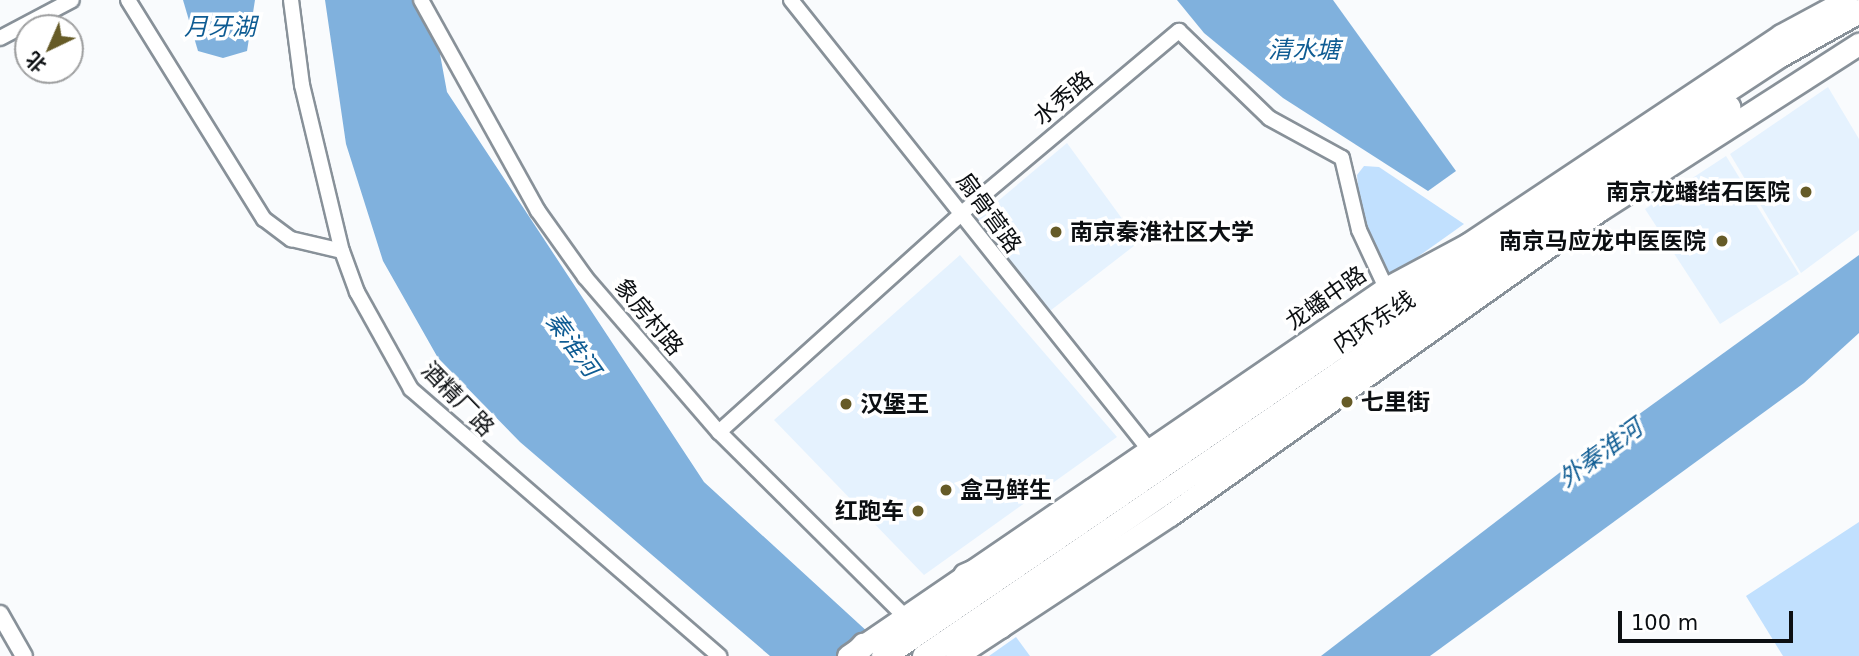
<!DOCTYPE html>
<meta charset="utf-8">
<style>
body{margin:0}
#map{position:relative;width:1859px;height:656px;overflow:hidden;background:#f9fbfd;font-family:"DejaVu Sans","Noto Sans SC",sans-serif}
div>[style]{position:absolute}
.built>*{inset:0;background:#e5f2fe}
.green>*{inset:0;background:#c1e0fe}
.water>*{inset:0;background:#80b1dd}
.roads{filter:drop-shadow(2px 0 #889199) drop-shadow(-2px 0 #889199) drop-shadow(0 2px #889199) drop-shadow(0 -2px #889199)}
.minor>*{height:14px;margin:-7px;padding:0 7px;transform-origin:7px;border-radius:7px;background:#fff}
.tertiary>*{height:16px;margin:-8px;padding:0 8px;transform-origin:8px;border-radius:8px;background:#fff}
.primary>*{height:21px;margin:-10.5px;padding:0 10.5px;transform-origin:10.5px;border-radius:10.5px;background:#fff}
.trunk>*{height:23px;margin:-11.5px;padding:0 11.5px;transform-origin:11.5px;border-radius:11.5px;background:#fff}
.dots>*{width:19px;height:19px;translate:-50% -50%;box-sizing:border-box;border:4px solid #fff;border-radius:50%}
span{translate:-50% -50%;white-space:nowrap;text-align:center;line-height:1.15;-webkit-text-stroke:7px #fff;paint-order:stroke}
.street-label{font-size:23px;color:#0c0f12}
.poi-label{font-size:23px;color:#0c0f12;font-weight:700}
.right{translate:-100% -50%;text-align:right}
.left{translate:0 -50%;text-align:left}
.water-label{font-size:24px;color:#0f5c93;font-style:italic}
.north{position:absolute;left:14px;top:14px;width:70px;height:70px;box-sizing:border-box;background:#fff;border:2px solid #9e9fa0;border-radius:50%;rotate:224deg;font-size:19px;font-weight:700;line-height:28px;text-align:center;color:#0c0f12}
.north::after{content:'';display:block;margin:auto;width:24px;height:32px;background:#665b27;clip-path:polygon(50% 0,100% 100%,50% 72%,0 100%)}
.scale{position:absolute;left:1618px;top:611px;width:175px;height:32px;box-sizing:border-box;border:4px solid #0c0f12;border-top:0;padding-left:9px;font-size:21px;line-height:24px;white-space:nowrap;color:#0c0f12;-webkit-text-stroke:5px #fff;paint-order:stroke}
</style>
<div id="map">
<div class="built">
<i style="clip-path:polygon(1828px 87px,1859px 139px,1859px 230px,1801px 273px,1730px 154px)"></i>
<i style="clip-path:polygon(1067px 143px,1139px 242px,1046px 314px,973px 222px)"></i>
<i style="clip-path:polygon(1726px 156px,1799px 274px,1720px 324px,1645px 209px)"></i>
<i style="clip-path:polygon(960px 255px,1117px 437px,924px 575px,774px 420px)"></i>
</div>
<div class="green">
<i style="clip-path:polygon(1364px 166px,1379px 167px,1464px 224px,1388px 278px,1360px 209px,1357px 175px)"></i>
<i style="clip-path:polygon(1859px 522px,1859px 656px,1783px 656px,1746px 596px)"></i>
<i style="clip-path:polygon(1016px 637px,1030px 656px,989px 656px)"></i>
</div>
<div class="water">
<i style="clip-path:polygon(183px 0,255px 0,247px 51px,223px 58px,198px 51px)"></i>
<i style="clip-path:polygon(325px 0,430px 0,447px 92px,704px 482px,894px 656px,770px 656px,520px 442px,438px 358px,383px 261px,346px 144px)"></i>
<i style="clip-path:polygon(1177px 0,1333px 0,1456px 171px,1428px 191px,1283px 98px,1204px 33px)"></i>
<i style="clip-path:polygon(1859px 255px,1859px 333px,1804px 383px,1430px 656px,1321px 656px,1584px 454px)"></i>
</div>
<div class="roads">
<div class="minor">
<i style="left:128px;top:0;width:258px;rotate:58.2deg"></i>
<i style="left:264px;top:219px;width:34px;rotate:37deg"></i>
<i style="left:291px;top:239px;width:52px;rotate:13.2deg"></i>
<i style="left:291px;top:0;width:86px;rotate:82.6deg"></i>
<i style="left:302px;top:85px;width:171px;rotate:76.5deg"></i>
<i style="left:342px;top:251px;width:44px;rotate:69.9deg"></i>
<i style="left:357px;top:292px;width:111px;rotate:60.9deg"></i>
<i style="left:411px;top:389px;width:408px;rotate:40.9deg"></i>
<i style="left:421px;top:0;width:241px;rotate:61deg"></i>
<i style="left:538px;top:211px;width:81px;rotate:54.5deg"></i>
<i style="left:585px;top:277px;width:205px;rotate:49.2deg"></i>
<i style="left:719px;top:432px;width:261px;rotate:44.8deg"></i>
<i style="left:791px;top:0;width:578px;rotate:51.46deg"></i>
<i style="left:0;top:38px;width:81px;rotate:-27.8deg"></i>
<i style="left:719px;top:432px;width:329px;rotate:-42deg"></i>
<i style="left:963px;top:212px;width:282px;rotate:-40deg"></i>
<i style="left:1179px;top:31px;width:125px;rotate:44deg"></i>
<i style="left:1269px;top:118px;width:83px;rotate:28.7deg"></i>
<i style="left:1342px;top:158px;width:74px;rotate:76.7deg"></i>
<i style="left:1359px;top:230px;width:64px;rotate:65deg"></i>
</div>
<div class="tertiary">
<i style="left:0;top:614px;width:48px;rotate:60.3deg"></i>
</div>
<div class="primary">
<i style="left:848px;top:656px;width:652px;rotate:-34.37deg"></i>
<i style="left:1386px;top:288px;width:93px;rotate:-28.2deg"></i>
<i style="left:1468px;top:244px;width:376px;rotate:-33.7deg"></i>
<i style="left:1781px;top:35px;width:74px;rotate:-28.3deg"></i>
<i style="left:956px;top:656px;width:256px;rotate:-33.4deg"></i>
<i style="left:1170px;top:515px;width:527px;rotate:-35.35deg"></i>
<i style="left:1600px;top:210px;width:308px;rotate:-32.7deg"></i>
</div>
<div class="trunk">
<i style="left:965px;top:575px;width:52px;rotate:-23.6deg"></i>
<i style="left:1000px;top:626px;width:45px;rotate:-44.1deg"></i>
<i style="left:853px;top:656px;width:15px;rotate:-48deg"></i>
<i style="left:883px;top:656px;width:534px;rotate:-34.32deg"></i>
<i style="left:1324px;top:355px;width:544px;rotate:-33.37deg"></i>
<i style="left:1778px;top:56px;width:93px;rotate:-29.1deg"></i>
<i style="left:924px;top:656px;width:974px;rotate:-34.33deg"></i>
</div>
</div>
<div class="dots">
<i style="left:1806px;top:192px;background:#665b27"></i>
<i style="left:1056px;top:232px;background:#665b27"></i>
<i style="left:1722px;top:241px;background:#665b27"></i>
<i style="left:1347px;top:402px;background:#665b27"></i>
<i style="left:846px;top:404px;background:#665b27"></i>
<i style="left:946px;top:490px;background:#665b27"></i>
<i style="left:918px;top:511px;background:#665b27"></i>
</div>
<div class="street-label">
<span style="left:1063px;top:98px;rotate:-40deg">水秀路</span>
<span style="left:989px;top:213px;rotate:54deg">扇骨营路</span>
<span style="left:1326px;top:298px;rotate:-35deg">龙蟠中路</span>
<span style="left:649px;top:317px;rotate:50deg">象房村路</span>
<span style="left:1374px;top:322px;rotate:-33deg">内环东线</span>
<span style="left:458px;top:399px;rotate:46deg">酒精厂路</span>
</div>
<div class="poi-label">
<span class="right" style="left:1790px;top:192px">南京龙蟠结石医院</span>
<span class="left" style="left:1070px;top:232px">南京秦淮社区大学</span>
<span class="right" style="left:1706px;top:241px">南京马应龙中医医院</span>
<span class="left" style="left:1361px;top:402px">七里街</span>
<span class="left" style="left:860px;top:404px">汉堡王</span>
<span class="left" style="left:960px;top:490px">盒马鲜生</span>
<span class="right" style="left:904px;top:511px">红跑车</span>
</div>
<div class="water-label">
<span style="left:220px;top:28px">月牙湖</span>
<span style="left:1304px;top:51px">清水塘</span>
<span style="left:572px;top:345px;rotate:54deg">秦淮河</span>
<span style="left:1601px;top:454px;rotate:-36deg">外秦淮河</span>
</div>
<div class="north">北</div>
<div class="scale">100 m</div>
</div>
